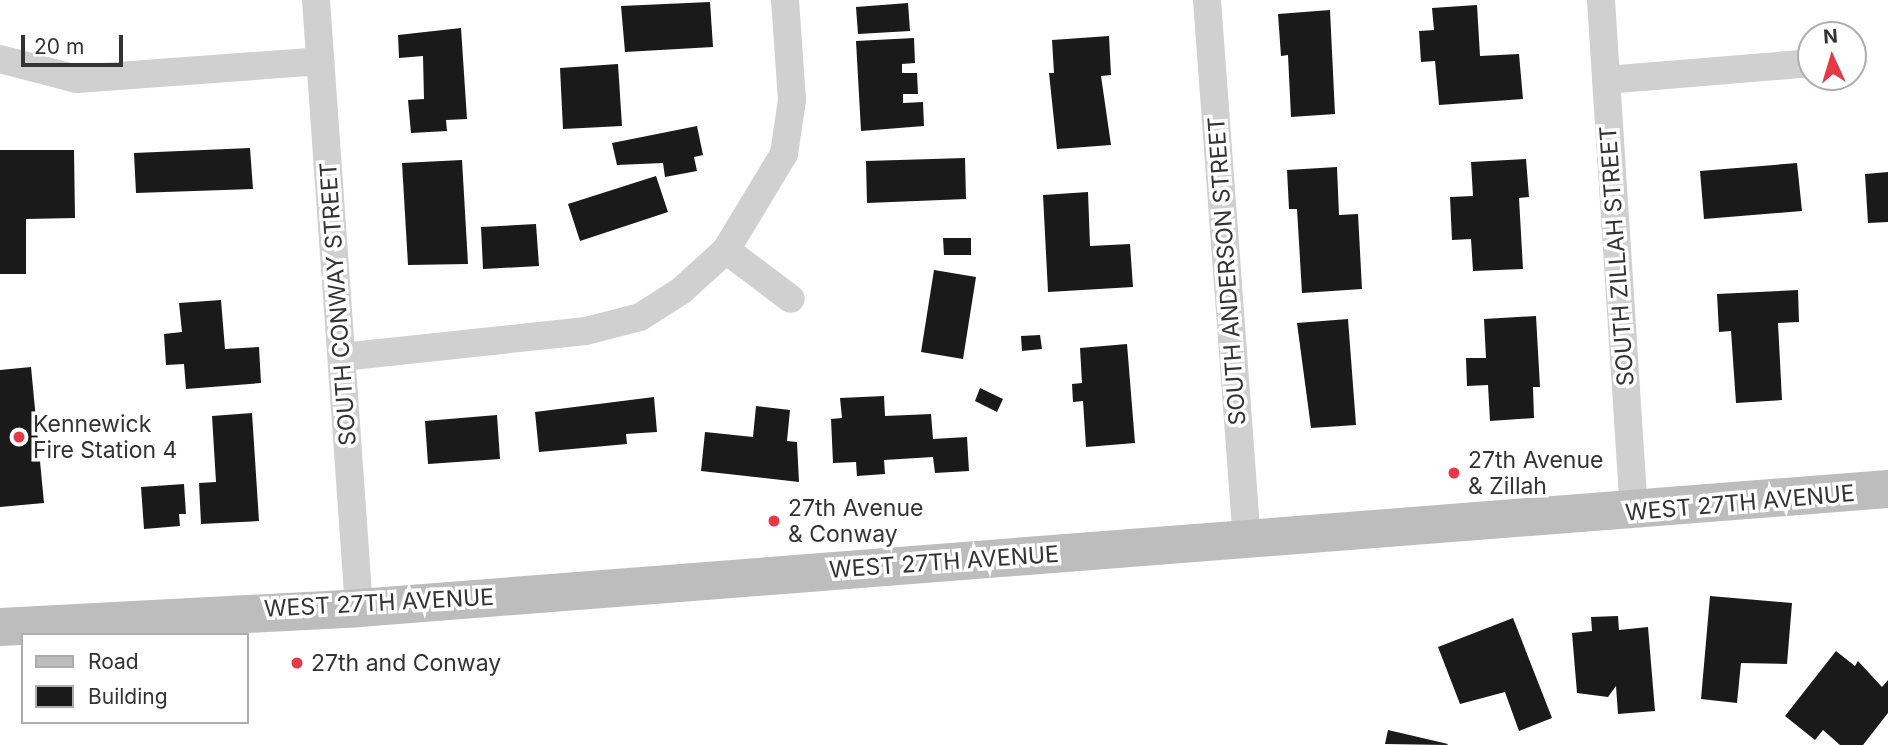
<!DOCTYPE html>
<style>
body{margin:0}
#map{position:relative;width:1888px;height:745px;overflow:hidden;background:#fff;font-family:Inter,sans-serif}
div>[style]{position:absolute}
.building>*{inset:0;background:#1a1a1a}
.street>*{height:28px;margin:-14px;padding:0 14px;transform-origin:14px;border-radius:14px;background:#d0d0d0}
.secondary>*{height:38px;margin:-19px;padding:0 19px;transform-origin:19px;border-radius:19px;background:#bdbdbd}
.dots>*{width:19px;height:19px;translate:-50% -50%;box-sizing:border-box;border:4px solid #fff;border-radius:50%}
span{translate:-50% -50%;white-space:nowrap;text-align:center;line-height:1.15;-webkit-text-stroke:7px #fff;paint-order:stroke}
.street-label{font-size:23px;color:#333}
.poi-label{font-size:23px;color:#333}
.left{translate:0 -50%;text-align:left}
.legend{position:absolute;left:21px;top:633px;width:228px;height:91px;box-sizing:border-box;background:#fff;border:2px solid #adadad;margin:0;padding:9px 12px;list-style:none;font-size:21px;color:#333}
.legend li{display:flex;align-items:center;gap:14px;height:35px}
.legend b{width:35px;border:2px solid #adadad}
.north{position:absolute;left:1797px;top:21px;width:70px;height:70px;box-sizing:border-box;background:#fff;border:2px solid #adadad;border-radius:50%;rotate:356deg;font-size:19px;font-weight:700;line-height:28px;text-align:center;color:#333}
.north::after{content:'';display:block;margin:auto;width:24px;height:32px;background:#e63946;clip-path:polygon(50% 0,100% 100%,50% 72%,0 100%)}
.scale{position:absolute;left:21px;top:35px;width:102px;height:32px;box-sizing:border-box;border:4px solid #333;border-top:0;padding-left:9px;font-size:21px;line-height:24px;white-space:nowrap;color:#333;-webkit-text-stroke:5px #fff;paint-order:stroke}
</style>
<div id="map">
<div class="building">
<i style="clip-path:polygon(710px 2px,713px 47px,625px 52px,621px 6px)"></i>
<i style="clip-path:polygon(908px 3px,910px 31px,858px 34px,856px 7px)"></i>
<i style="clip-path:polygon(1477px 5px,1480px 56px,1519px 54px,1523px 99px,1439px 105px,1435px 61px,1421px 62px,1419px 31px,1434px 30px,1432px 8px)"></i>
<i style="clip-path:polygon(1330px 10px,1335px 114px,1291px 117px,1288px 55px,1281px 56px,1278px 14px)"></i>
<i style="clip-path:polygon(461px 28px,467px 119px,446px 120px,447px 131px,411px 133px,408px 100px,424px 99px,423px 56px,399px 58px,398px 35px)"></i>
<i style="clip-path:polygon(1109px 36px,1111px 75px,1101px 76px,1111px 145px,1057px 149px,1049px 73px,1054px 73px,1052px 40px)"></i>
<i style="clip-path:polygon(914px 38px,915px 63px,902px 64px,902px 73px,917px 73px,918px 94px,903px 94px,903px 103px,923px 102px,924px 126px,861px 131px,856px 41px)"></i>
<i style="clip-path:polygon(618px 64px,622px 126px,563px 129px,560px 68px)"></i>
<i style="clip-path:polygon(697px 126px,703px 155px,694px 157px,697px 171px,665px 177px,663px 163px,617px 165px,612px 143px)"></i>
<i style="clip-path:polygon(250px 148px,253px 189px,136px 193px,134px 153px)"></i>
<i style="clip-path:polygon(0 150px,74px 150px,75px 218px,26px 219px,26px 274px,0 274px)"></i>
<i style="clip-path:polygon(965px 158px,966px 199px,867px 203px,866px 161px)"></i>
<i style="clip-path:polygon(1526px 159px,1529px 197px,1519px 198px,1523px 269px,1473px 271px,1471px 239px,1452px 240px,1450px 197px,1473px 196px,1471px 162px)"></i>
<i style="clip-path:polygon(462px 160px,468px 264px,408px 265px,402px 163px)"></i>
<i style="clip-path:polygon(1797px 163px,1802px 211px,1704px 219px,1700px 171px)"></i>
<i style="clip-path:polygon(1337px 167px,1339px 215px,1358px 214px,1362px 289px,1302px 293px,1297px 209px,1289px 209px,1287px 170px)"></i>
<i style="clip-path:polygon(1888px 172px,1888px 222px,1868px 223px,1865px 174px)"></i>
<i style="clip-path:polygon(656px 176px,668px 212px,580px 241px,568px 204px)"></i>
<i style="clip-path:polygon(1088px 192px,1090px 246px,1130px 244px,1133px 287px,1048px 292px,1043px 195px)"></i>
<i style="clip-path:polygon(536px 224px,539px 266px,483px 269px,481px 227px)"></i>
<i style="clip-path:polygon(943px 238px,971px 238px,971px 255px,944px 255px)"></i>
<i style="clip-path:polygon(934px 270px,976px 277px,963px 359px,921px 352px)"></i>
<i style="clip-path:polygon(1798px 290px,1799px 322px,1778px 323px,1782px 400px,1736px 403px,1731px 331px,1719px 332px,1717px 294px)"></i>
<i style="clip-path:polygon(221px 300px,225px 349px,259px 347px,261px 383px,186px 389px,184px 364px,166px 365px,164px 334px,182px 332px,179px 303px)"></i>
<i style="clip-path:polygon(1536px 316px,1540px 387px,1533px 387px,1534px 418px,1490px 421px,1488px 385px,1467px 386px,1466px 358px,1486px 358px,1484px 319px)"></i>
<i style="clip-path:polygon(1348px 319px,1356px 425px,1311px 428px,1297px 323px)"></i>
<i style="clip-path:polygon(1040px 335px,1042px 349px,1022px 351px,1021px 336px)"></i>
<i style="clip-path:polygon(1127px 344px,1135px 443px,1086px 447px,1083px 401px,1073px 402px,1072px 384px,1082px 383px,1080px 348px)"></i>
<i style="clip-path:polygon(31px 367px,44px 503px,0 507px,0 370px)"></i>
<i style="clip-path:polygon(980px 388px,1003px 399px,997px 412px,975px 401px)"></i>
<i style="clip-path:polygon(884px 396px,885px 416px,931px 414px,933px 439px,967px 437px,969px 471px,935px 473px,933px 457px,884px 460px,885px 474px,857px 476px,856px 462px,833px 463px,831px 419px,842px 418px,840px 398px)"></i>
<i style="clip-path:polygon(654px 397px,657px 432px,626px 434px,627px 444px,539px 452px,535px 412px)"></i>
<i style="clip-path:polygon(756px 406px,790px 410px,787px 441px,797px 442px,799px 482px,701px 471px,705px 432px,753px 437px)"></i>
<i style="clip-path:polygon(252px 413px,259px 521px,201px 524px,199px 483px,216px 482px,212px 416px)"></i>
<i style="clip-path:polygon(497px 415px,500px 459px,428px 464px,425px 421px)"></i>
<i style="clip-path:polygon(184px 484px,186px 514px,179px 514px,180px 526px,144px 529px,141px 487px)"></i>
<i style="clip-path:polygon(1710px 596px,1792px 603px,1787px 664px,1741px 663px,1737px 703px,1701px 699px)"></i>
<i style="clip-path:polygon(1618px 616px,1619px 630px,1648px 627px,1655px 711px,1618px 714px,1616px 686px,1608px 697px,1577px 693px,1572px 633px,1592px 631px,1591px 617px)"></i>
<i style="clip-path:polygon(1513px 618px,1552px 718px,1519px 731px,1505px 692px,1460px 704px,1438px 647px)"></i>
<i style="clip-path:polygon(1836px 651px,1855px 666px,1858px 661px,1882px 687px,1888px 680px,1888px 713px,1863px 745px,1840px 745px,1823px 730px,1815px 740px,1785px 716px)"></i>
<i style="clip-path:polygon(1388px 730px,1448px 744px,1447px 745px,1385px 744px)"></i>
</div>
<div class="street">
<i style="left:316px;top:0;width:610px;rotate:85.95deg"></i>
<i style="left:1207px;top:0;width:543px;rotate:85.78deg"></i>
<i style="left:1601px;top:0;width:514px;rotate:86.32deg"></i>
<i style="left:0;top:59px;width:80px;rotate:14.6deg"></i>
<i style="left:77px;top:79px;width:244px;rotate:-4.2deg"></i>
<i style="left:1606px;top:80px;width:206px;rotate:-4.7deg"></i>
<i style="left:726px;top:250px;width:81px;rotate:37deg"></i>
<i style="left:342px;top:357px;width:245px;rotate:-6.1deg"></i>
<i style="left:586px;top:331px;width:56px;rotate:-14.5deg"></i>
<i style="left:640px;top:317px;width:49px;rotate:-32.4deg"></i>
<i style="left:681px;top:291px;width:61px;rotate:-42.3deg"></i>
<i style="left:726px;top:250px;width:112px;rotate:-58.9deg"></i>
<i style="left:784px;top:154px;width:55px;rotate:-81.6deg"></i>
<i style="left:792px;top:100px;width:100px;rotate:-94deg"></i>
</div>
<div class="secondary">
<i style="left:0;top:627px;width:360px;rotate:-3deg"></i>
<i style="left:359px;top:608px;width:1534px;rotate:-4.45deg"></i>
</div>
<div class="dots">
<i style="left:19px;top:437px;background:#e63946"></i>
<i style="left:1454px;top:473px;background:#e63946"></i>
<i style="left:774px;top:521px;background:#e63946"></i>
<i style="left:297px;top:663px;background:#e63946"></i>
</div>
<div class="street-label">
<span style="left:1617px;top:256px;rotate:-94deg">SOUTH ZILLAH STREET</span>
<span style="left:1227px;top:271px;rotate:-94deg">SOUTH ANDERSON STREET</span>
<span style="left:338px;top:304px;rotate:-94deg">SOUTH CONWAY STREET</span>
<span style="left:1740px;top:503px;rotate:-5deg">WEST 27TH AVENUE</span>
<span style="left:944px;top:562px;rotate:-4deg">WEST 27TH AVENUE</span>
<span style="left:379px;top:603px;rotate:-3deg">WEST 27TH AVENUE</span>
</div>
<div class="poi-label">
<span class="left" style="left:33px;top:437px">Kennewick<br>Fire Station 4</span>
<span class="left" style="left:1468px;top:473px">27th Avenue<br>&amp; Zillah</span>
<span class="left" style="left:788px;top:521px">27th Avenue<br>&amp; Conway</span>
<span class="left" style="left:311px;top:663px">27th and Conway</span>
</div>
<ul class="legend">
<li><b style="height:9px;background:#bdbdbd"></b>Road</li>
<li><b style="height:19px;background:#1a1a1a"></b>Building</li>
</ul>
<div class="north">N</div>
<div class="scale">20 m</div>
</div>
